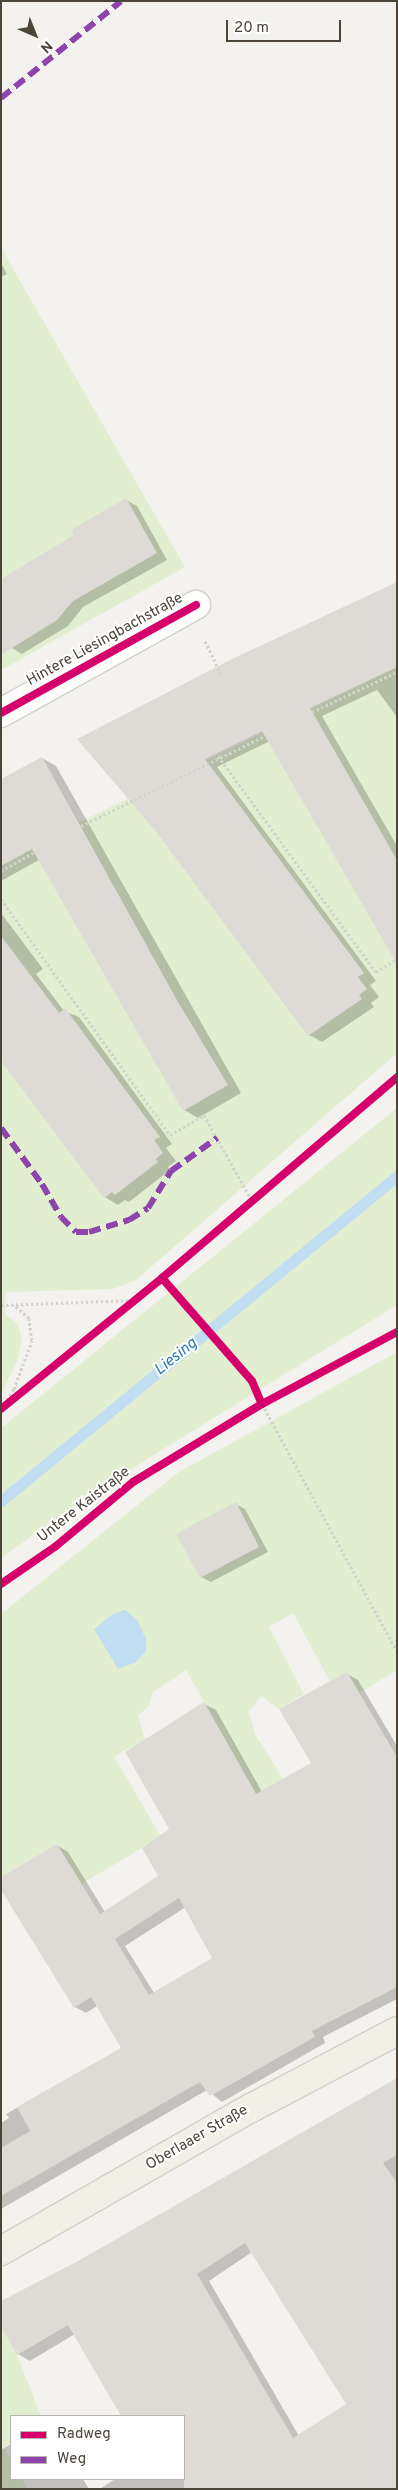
<!DOCTYPE html>
<meta charset="utf-8">
<style>
body{margin:0}
#map{position:relative;width:398px;height:2490px;overflow:hidden;background:#f4f2ee;font-family:Overpass,sans-serif}
div>[style]{position:absolute}
.green>*{inset:0;background:#e1eecf}
.water>*{inset:0;background:#c0ddf1}
.shadow>*{inset:0;background:#0003}
.stream>*{height:11px;margin:-5.5px;padding:0 5.5px;transform-origin:5.5px;border-radius:5.5px;background:#c0ddf1}
.building>*{inset:0;background:#dedbd6}
.path>*{height:3px;margin-top:-1.5px;transform-origin:0;background:repeating-linear-gradient(90deg,#d3d2cc 0 2.5px,transparent 0 5px)}
.roads{filter:drop-shadow(1px 0 #d2d0cb) drop-shadow(-1px 0 #d2d0cb) drop-shadow(0 1px #d2d0cb) drop-shadow(0 -1px #d2d0cb)}
.minor>*{height:28px;margin:-14px;padding:0 14px;transform-origin:14px;border-radius:14px;background:#fdfdfc}
.major>*{height:28px;margin:-14px;padding:0 14px;transform-origin:14px;border-radius:14px;background:#f2efe6}
.quiet>*{height:6px;margin-top:-3px;transform-origin:0;background:repeating-linear-gradient(90deg,#8e44ad 0 12px,transparent 0 18px)}
.cycleway>*{height:8px;margin:-4px;padding:0 4px;transform-origin:4px;border-radius:4px;background:#d6006c}
span{translate:-50% -50%;white-space:nowrap;text-align:center;line-height:1.15;-webkit-text-stroke:4px #fff;paint-order:stroke}
.street-label{font-size:15px;color:#4b4439}
.water-label{font-size:16px;color:#2e7ab2;font-style:italic}
.frame{position:absolute;inset:0;border:2px solid #4b4439;pointer-events:none}
.legend{position:absolute;left:10px;top:2415px;width:175px;height:65px;box-sizing:border-box;background:#fff;border:1px solid #b7b4b0;margin:0;padding:6px 9px;list-style:none;font-size:15px;color:#4b4439}
.legend li{display:flex;align-items:center;gap:10px;height:25px}
.legend b{width:25px;border:1px solid #b7b4b0}
.north{position:absolute;left:10px;top:10px;width:50px;height:50px;-webkit-text-stroke:4px #fff;paint-order:stroke;rotate:136deg;font-size:14px;font-weight:700;line-height:20px;text-align:center;color:#4b4439}
.north::after{content:'';display:block;margin:auto;width:18px;height:22px;background:#4b4439;clip-path:polygon(50% 0,100% 100%,50% 72%,0 100%)}
.scale{position:absolute;left:226px;top:20px;width:115px;height:22px;box-sizing:border-box;border:2px solid #4b4439;border-top:0;padding-left:6px;font-size:15px;line-height:18px;white-space:nowrap;color:#4b4439;-webkit-text-stroke:4px #fff;paint-order:stroke}
</style>
<div id="map">
<div class="green">
<i style="clip-path:polygon(1px 248px,185px 567px,5px 668px,1px 668px)"></i>
<i style="clip-path:polygon(397px 667px,397px 1053px,136px 1280px,113px 1289px,6px 1292px,5px 1314px,17px 1323px,22px 1337px,18px 1359px,1px 1394px,1px 866px,80px 822px)"></i>
<i style="clip-path:polygon(397px 1108px,397px 1305px,100px 1488px,1px 1558px,1px 1428px)"></i>
<i style="clip-path:polygon(397px 1352px,397px 1670px,359px 1693px,330px 1682px,293px 1613px,269px 1627px,304px 1694px,279px 1709px,261px 1696px,249px 1711px,255px 1734px,283px 1779px,332px 1928px,186px 1670px,153px 1692px,148px 1707px,138px 1715px,145px 1740px,114px 1756px,161px 1837px,81px 1884px,57px 1844px,1px 1877px,1px 1614px,179px 1472px)"></i>
<i style="clip-path:polygon(1px 2327px,17px 2355px,41px 2416px,11px 2416px,11px 2443px,4px 2447px,11px 2460px,11px 2479px,22px 2479px,28px 2489px,1px 2489px)"></i>
</div>
<div class="water">
<i style="clip-path:polygon(125px 1610px,137px 1620px,146px 1639px,146px 1651px,136px 1662px,118px 1669px,94px 1629px,113px 1614px)"></i>
</div>
<div class="shadow">
<i style="clip-path:polygon(1px 263px,7px 274px,1px 277px)"></i>
<i style="clip-path:polygon(126px 500px,137px 506px,167px 560px,83px 607px,68px 626px,22px 654px,12px 648px,75px 536px)"></i>
<i style="clip-path:polygon(397px 584px,397px 717px,377px 690px,322px 716px,397px 846px,397px 954px,270px 741px,217px 767px,376px 981px,370px 985px,379px 997px,371px 1003px,374px 1007px,322px 1042px,309px 1035px,155px 829px,79px 740px)"></i>
<i style="clip-path:polygon(42px 758px,56px 766px,241px 1093px,198px 1118px,184px 1110px,39px 860px,1px 881px,1px 781px)"></i>
<i style="clip-path:polygon(1px 913px,43px 969px,36px 974px,64px 1011px,79px 1017px,172px 1144px,166px 1148px,176px 1161px,168px 1167px,170px 1170px,129px 1202px,125px 1200px,118px 1205px,105px 1197px,1px 1059px)"></i>
<i style="clip-path:polygon(236px 1504px,245px 1509px,268px 1552px,211px 1582px,201px 1577px)"></i>
<i style="clip-path:polygon(evenodd,347px 1674px,358px 1680px,397px 1746px,397px 1999px,323px 2037px,325px 2043px,222px 2102px,207px 2090px,1px 2209px,1px 2123px,9px 2118px,6px 2114px,123px 2048px,97px 2006px,86px 2013px,75px 2007px,57px 1845px,68px 1852px,105px 1912px,159px 1876px,204px 1704px,216px 1710px,262px 1792px,313px 1764px,347px 1674px,186px 1907px,213px 1958px,154px 1993px,125px 1946px,186px 1907px)"></i>
<i style="clip-path:polygon(evenodd,397px 2080px,397px 2489px,100px 2489px,115px 2479px,184px 2479px,184px 2416px,123px 2416px,75px 2334px,30px 2361px,18px 2354px,79px 2262px,397px 2080px,252px 2252px,348px 2405px,299px 2436px,209px 2281px,252px 2252px)"></i>
<i style="clip-path:polygon(11px 2444px,11px 2479px,83px 2479px,89px 2489px,1px 2489px,1px 2450px)"></i>
</div>
<div class="stream">
<i style="left:1px;top:1501px;width:512px;rotate:-39.38deg"></i>
</div>
<div class="building">
<i style="clip-path:polygon(126px 498px,157px 553px,73px 601px,57px 620px,1px 655px,1px 579px,74px 535px,71px 530px)"></i>
<i style="clip-path:polygon(397px 582px,397px 667px,310px 708px,397px 860px,397px 964px,262px 731px,205px 759px,364px 973px,358px 977px,367px 989px,359px 995px,362px 999px,308px 1036px,154px 829px,77px 739px,234px 658px)"></i>
<i style="clip-path:polygon(42px 757px,178px 1002px,228px 1085px,183px 1111px,32px 849px,1px 866px,1px 779px)"></i>
<i style="clip-path:polygon(1px 936px,59px 1013px,65px 1008px,160px 1137px,154px 1140px,163px 1153px,156px 1159px,158px 1162px,115px 1195px,112px 1192px,104px 1198px,1px 1061px)"></i>
<i style="clip-path:polygon(236px 1502px,259px 1547px,200px 1578px,176px 1534px)"></i>
<i style="clip-path:polygon(evenodd,347px 1672px,397px 1757px,397px 1987px,312px 2031px,315px 2037px,210px 2096px,200px 2082px,1px 2196px,1px 2148px,30px 2131px,17px 2107px,121px 2048px,91px 1997px,74px 2008px,1px 1890px,1px 1877px,57px 1844px,100px 1914px,158px 1876px,142px 1848px,169px 1829px,125px 1752px,204px 1702px,256px 1794px,311px 1763px,279px 1709px,347px 1672px,179px 1898px,212px 1958px,149px 1995px,115px 1939px,179px 1898px)"></i>
<i style="clip-path:polygon(evenodd,397px 2078px,397px 2155px,383px 2163px,397px 2183px,397px 2489px,184px 2489px,184px 2416px,121px 2416px,68px 2325px,17px 2355px,1px 2327px,1px 2301px,78px 2261px,397px 2078px,245px 2243px,346px 2404px,293px 2438px,197px 2274px,245px 2243px)"></i>
</div>
<div class="path">
<i style="left:205px;top:641px;width:37px;rotate:64deg"></i>
<i style="left:312px;top:712px;width:94px;rotate:-25.2deg"></i>
<i style="left:218px;top:756px;width:268px;rotate:53.8deg"></i>
<i style="left:376px;top:972px;width:25px;rotate:-32deg"></i>
<i style="left:81px;top:826px;width:205px;rotate:-26.1deg"></i>
<i style="left:1px;top:871px;width:40px;rotate:-29.7deg"></i>
<i style="left:1px;top:899px;width:290px;rotate:54.4deg"></i>
<i style="left:170px;top:1135px;width:39px;rotate:-30deg"></i>
<i style="left:204px;top:1115px;width:98px;rotate:60.8deg"></i>
<i style="left:1px;top:1305px;width:134px;rotate:-2.1deg"></i>
<i style="left:262px;top:1404px;width:282px;rotate:61.4deg"></i>
<i style="left:1px;top:1408px;width:23px;rotate:-56deg"></i>
<i style="left:14px;top:1389px;width:52px;rotate:-69.8deg"></i>
<i style="left:32px;top:1340px;width:22px;rotate:-98deg"></i>
<i style="left:29px;top:1318px;width:20px;rotate:-139deg"></i>
</div>
<div class="roads">
<div class="minor">
<i style="left:1px;top:713px;width:223px;rotate:-29deg"></i>
</div>
<div class="major">
<i style="left:1px;top:2251px;width:288px;rotate:-29.8deg"></i>
<i style="left:251px;top:2108px;width:165px;rotate:-27.8deg"></i>
</div>
</div>
<div class="quiet">
<i style="left:1px;top:98px;width:154px;rotate:-38.9deg"></i>
<i style="left:1px;top:1128px;width:69px;rotate:53.8deg"></i>
<i style="left:42px;top:1184px;width:38px;rotate:60deg"></i>
<i style="left:61px;top:1217px;width:21px;rotate:45deg"></i>
<i style="left:76px;top:1232px;width:13px"></i>
<i style="left:89px;top:1232px;width:42px;rotate:-16.7deg"></i>
<i style="left:129px;top:1220px;width:22px;rotate:-32deg"></i>
<i style="left:148px;top:1208px;width:44px;rotate:-58.1deg"></i>
<i style="left:171px;top:1171px;width:57px;rotate:-35.7deg"></i>
</div>
<div class="cycleway">
<i style="left:1px;top:713px;width:223px;rotate:-29deg"></i>
<i style="left:162px;top:1278px;width:137px;rotate:48.9deg"></i>
<i style="left:252px;top:1381px;width:25px;rotate:67deg"></i>
<i style="left:1px;top:1409px;width:208px;rotate:-39.1deg"></i>
<i style="left:162px;top:1278px;width:309px;rotate:-40.5deg"></i>
<i style="left:1px;top:1584px;width:67px;rotate:-34.6deg"></i>
<i style="left:56px;top:1546px;width:100px;rotate:-39.7deg"></i>
<i style="left:133px;top:1482px;width:151px;rotate:-31.2deg"></i>
<i style="left:262px;top:1404px;width:153px;rotate:-28.1deg"></i>
</div>
<div class="street-label">
<span style="left:105px;top:640px;rotate:-29deg">Hintere Liesingbachstraße</span>
<span style="left:84px;top:1505px;rotate:-38deg">Untere Kaistraße</span>
<span style="left:197px;top:2138px;rotate:-30deg">Oberlaaer Straße</span>
</div>
<div class="water-label">
<span style="left:176px;top:1357px;rotate:-39deg">Liesing</span>
</div>
<div class="frame"></div>
<ul class="legend">
<li><b style="height:6px;background:#d6006c"></b>Radweg</li>
<li><b style="height:6px;background:#8e44ad"></b>Weg</li>
</ul>
<div class="north">N</div>
<div class="scale">20 m</div>
</div>
